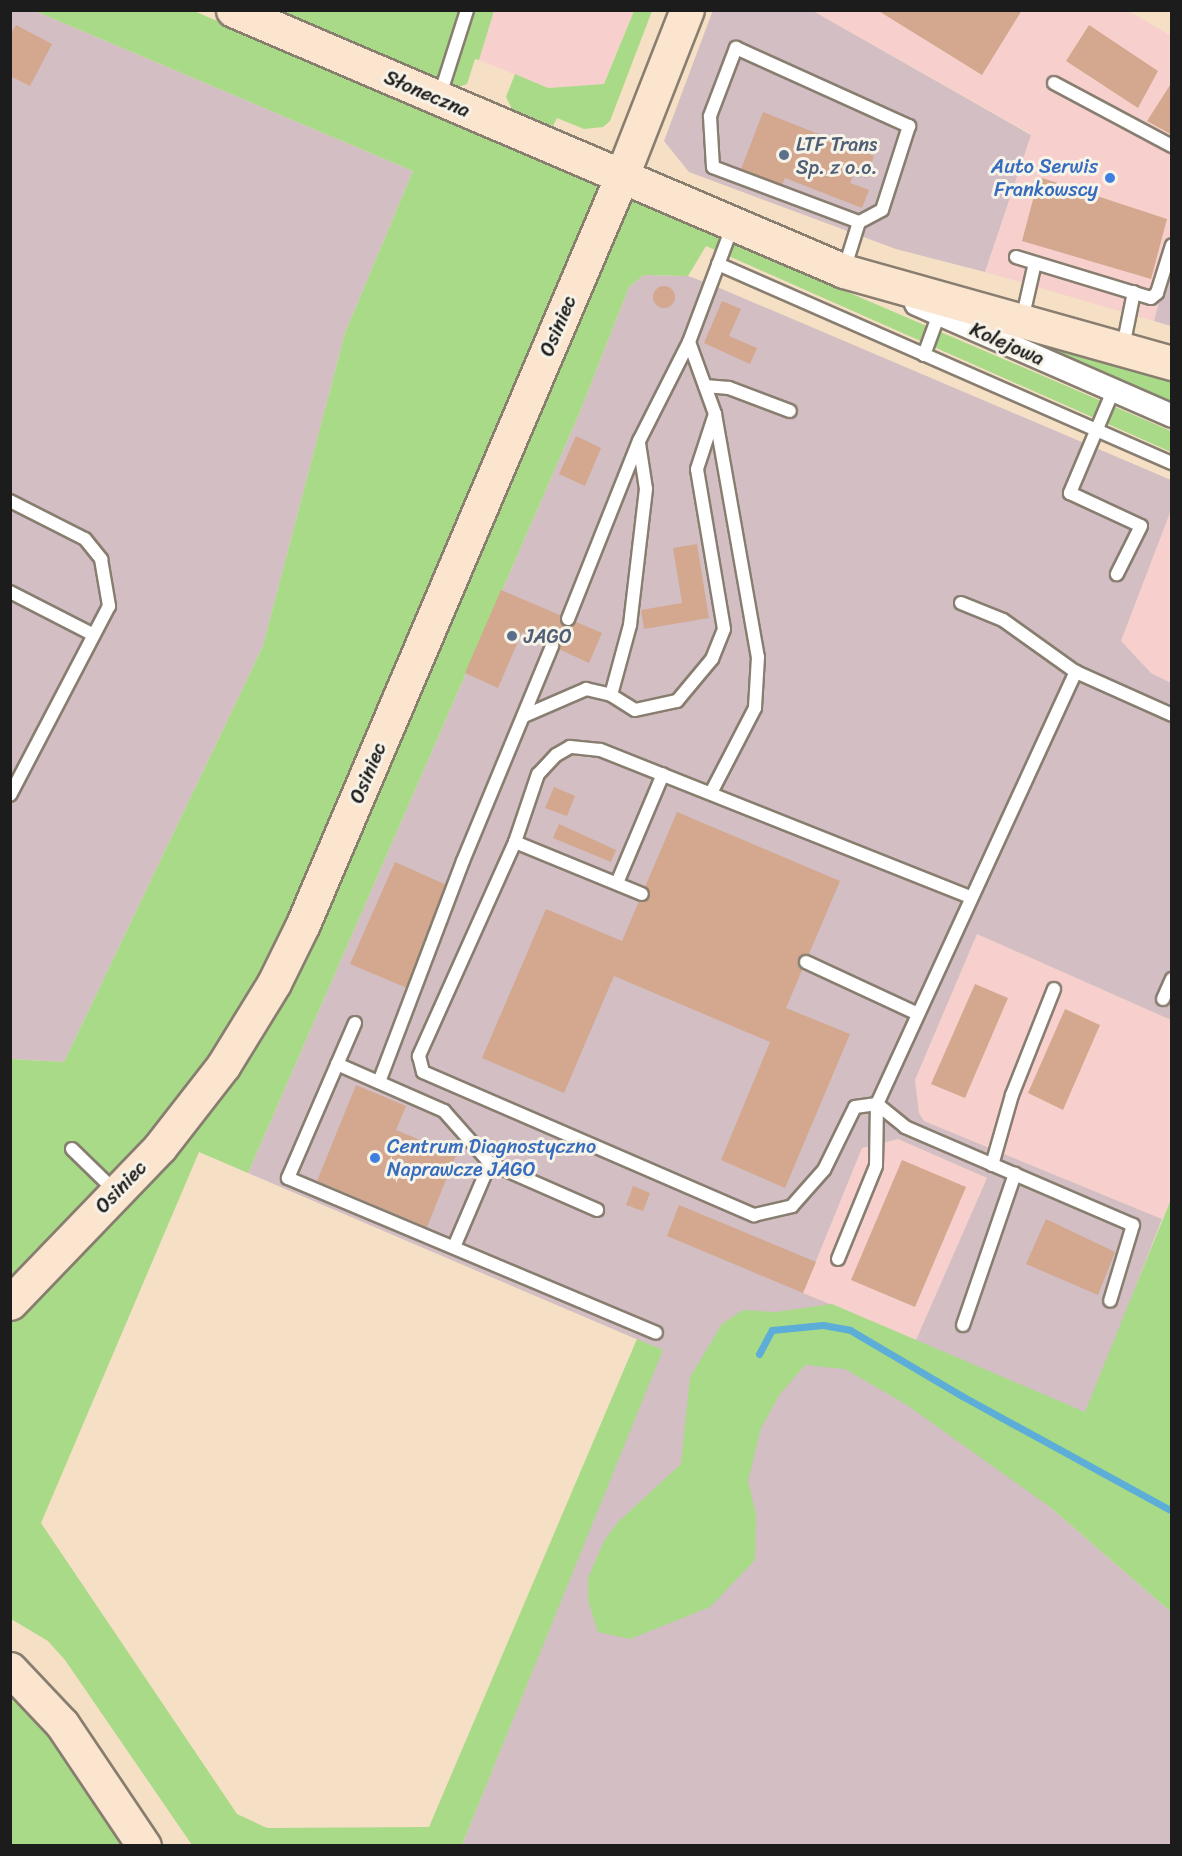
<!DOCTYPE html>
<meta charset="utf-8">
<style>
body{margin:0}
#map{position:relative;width:1182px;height:1856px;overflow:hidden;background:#f5dfc5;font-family:Sriracha,sans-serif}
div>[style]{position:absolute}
.built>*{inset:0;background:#f7d0cd}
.industrial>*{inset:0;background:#d2bec3}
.green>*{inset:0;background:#a8da88}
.stream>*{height:7px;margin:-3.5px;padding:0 3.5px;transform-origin:3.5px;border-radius:3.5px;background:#5cadd7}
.building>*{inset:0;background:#d3a88e}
.round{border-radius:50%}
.roads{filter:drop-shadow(2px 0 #887e70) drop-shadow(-2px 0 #887e70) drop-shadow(0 2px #887e70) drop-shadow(0 -2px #887e70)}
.lane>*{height:12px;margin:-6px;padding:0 6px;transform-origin:6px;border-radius:6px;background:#fff}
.street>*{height:22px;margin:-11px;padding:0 11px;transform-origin:11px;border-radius:11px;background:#fff}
.secondary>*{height:33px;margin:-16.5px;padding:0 16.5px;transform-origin:16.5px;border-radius:16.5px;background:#fbe5cf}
.dots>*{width:16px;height:16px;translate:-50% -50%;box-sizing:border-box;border:3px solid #f7f3e8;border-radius:50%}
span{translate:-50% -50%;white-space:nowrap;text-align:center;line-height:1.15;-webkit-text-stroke:6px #f7f3e8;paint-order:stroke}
.street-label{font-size:20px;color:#1c1c1c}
.service-label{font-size:20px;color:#4e5e75}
.left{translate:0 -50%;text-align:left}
.shop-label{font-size:20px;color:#366cbe}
.right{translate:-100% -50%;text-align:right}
.frame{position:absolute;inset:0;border:12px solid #1c1c1c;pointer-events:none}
</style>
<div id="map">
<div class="built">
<i style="clip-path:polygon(494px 11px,634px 11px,604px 84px,548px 88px,479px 60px)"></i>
<i style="clip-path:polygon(813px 11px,1129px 11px,1171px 36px,1171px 263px,1154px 321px,985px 272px,1031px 134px)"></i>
<i style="clip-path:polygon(1171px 510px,1171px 683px,1151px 673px,1121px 641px)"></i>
<i style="clip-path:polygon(977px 934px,1171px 1020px,1172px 1197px,1162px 1219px,924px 1121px,919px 1113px,915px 1080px)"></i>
<i style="clip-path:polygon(898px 1139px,987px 1178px,916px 1340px,803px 1293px,862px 1148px)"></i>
</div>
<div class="industrial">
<i style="clip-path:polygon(713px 10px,813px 11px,1031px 135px,985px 272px,896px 249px,689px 172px,664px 141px)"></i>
<i style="clip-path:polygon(10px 11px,35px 11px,413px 171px,345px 333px,263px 646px,64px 1062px,11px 1059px)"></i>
<i style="clip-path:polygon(1171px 257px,1171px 326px,1154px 321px)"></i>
<i style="clip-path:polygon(evenodd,644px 275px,688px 276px,710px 284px,1171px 480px,1171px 510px,1121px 641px,1151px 673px,1171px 683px,1171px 1020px,977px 934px,915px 1080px,919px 1113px,924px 1121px,1162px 1219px,1050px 1507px,1171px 1612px,1171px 1845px,462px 1845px,662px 1350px,248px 1173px,579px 414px,629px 287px,644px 275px,898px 1139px,987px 1178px,916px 1340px,803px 1293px,862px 1148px,898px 1139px)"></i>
</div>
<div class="green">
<i style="clip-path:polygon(35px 11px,194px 11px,1171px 431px,1171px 452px,706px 246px,688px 276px,644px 275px,629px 287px,579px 414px,248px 1173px,199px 1152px,41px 1523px,237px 1814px,267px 1828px,429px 1827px,637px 1339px,663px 1350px,462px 1845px,192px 1845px,65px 1660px,48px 1641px,11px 1619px,10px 1059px,64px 1062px,263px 646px,345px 333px,413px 171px)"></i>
<i style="clip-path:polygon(277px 11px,494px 11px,479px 60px,475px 59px,467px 84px,458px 87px)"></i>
<i style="clip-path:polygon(634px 11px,652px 11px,610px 121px,603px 127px,584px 129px,557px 118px,553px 126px,512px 109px,506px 97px,515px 74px,548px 88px,604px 84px)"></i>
<i style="clip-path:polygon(1047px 341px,1171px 382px,1171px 402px,1039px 345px)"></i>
<i style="clip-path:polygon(1171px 1199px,1171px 1612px,1050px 1507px,907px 1405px,845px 1369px,805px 1365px,780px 1394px,761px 1428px,748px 1481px,756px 1515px,755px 1560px,710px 1607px,630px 1639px,598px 1632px,588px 1600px,588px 1578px,604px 1541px,617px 1523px,681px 1464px,690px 1377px,722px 1324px,743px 1310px,776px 1312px,832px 1304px,1085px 1412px)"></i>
<i style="clip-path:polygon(10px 1691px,33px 1709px,105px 1812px,120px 1845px,11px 1845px)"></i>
</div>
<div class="stream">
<i style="left:759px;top:1354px;width:27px;rotate:-62deg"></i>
<i style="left:772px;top:1330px;width:51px;rotate:-5.6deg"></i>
<i style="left:823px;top:1325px;width:27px;rotate:10deg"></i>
<i style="left:850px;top:1330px;width:130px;rotate:30.5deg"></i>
<i style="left:962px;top:1396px;width:239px;rotate:28.7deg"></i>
</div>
<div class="building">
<i style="clip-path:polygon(877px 10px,1022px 10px,982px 75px)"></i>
<i style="clip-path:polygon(16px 25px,52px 44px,30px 86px,10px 76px,10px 35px)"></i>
<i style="clip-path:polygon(1089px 25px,1158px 71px,1138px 108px,1066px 61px)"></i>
<i style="clip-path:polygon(1172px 82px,1172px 135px,1147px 121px)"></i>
<i style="clip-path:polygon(763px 112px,874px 156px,866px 178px,854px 173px,850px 183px,869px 190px,862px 208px,785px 178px,781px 188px,740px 172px)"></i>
<i style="clip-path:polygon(1039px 177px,1167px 219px,1151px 279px,1022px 241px)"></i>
<i class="round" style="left:653px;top:286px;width:22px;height:22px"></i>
<i style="clip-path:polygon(722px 301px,741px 309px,729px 336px,757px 348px,750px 364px,704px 343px)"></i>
<i style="clip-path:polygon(576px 436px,601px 448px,585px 486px,559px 474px)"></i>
<i style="clip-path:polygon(697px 544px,709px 618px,644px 629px,641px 610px,682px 603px,673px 548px)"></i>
<i style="clip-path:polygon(501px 590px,602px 633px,589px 663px,522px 632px,498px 688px,465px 673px)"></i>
<i style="clip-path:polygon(554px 787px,575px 796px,567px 816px,545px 808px)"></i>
<i style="clip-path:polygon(677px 812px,840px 881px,786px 1008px,850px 1034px,785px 1188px,721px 1160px,770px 1042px,614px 976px,564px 1093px,482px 1058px,546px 909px,622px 941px)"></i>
<i style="clip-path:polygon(559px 824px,616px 850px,611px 862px,553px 838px)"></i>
<i style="clip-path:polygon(395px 862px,451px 887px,407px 988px,350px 964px)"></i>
<i style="clip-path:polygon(975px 984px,1008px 998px,965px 1098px,931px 1084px)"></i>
<i style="clip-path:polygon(1065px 1009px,1100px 1025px,1063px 1110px,1028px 1093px)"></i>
<i style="clip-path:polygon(356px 1085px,406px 1106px,396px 1130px,456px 1155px,427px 1227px,317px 1181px)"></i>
<i style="clip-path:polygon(902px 1160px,966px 1187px,915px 1307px,851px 1280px)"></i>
<i style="clip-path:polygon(633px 1186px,650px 1193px,643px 1211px,626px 1205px)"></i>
<i style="clip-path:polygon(679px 1205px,816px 1262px,803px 1293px,667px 1236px)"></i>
<i style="clip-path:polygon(1046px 1219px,1115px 1252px,1098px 1295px,1026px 1264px)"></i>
</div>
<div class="roads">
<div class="lane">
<i style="left:736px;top:48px;width:190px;rotate:24.3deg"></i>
<i style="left:909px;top:126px;width:88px;rotate:107.8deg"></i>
<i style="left:882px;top:210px;width:26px;rotate:152deg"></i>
<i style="left:859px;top:222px;width:156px;rotate:-159.4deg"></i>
<i style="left:713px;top:167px;width:51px;rotate:-93.4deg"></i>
<i style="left:710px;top:116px;width:73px;rotate:-69.1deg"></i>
<i style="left:1054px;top:83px;width:134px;rotate:28.1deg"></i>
<i style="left:439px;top:98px;width:92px;rotate:-72.3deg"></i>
<i style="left:1016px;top:257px;width:141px;rotate:16.9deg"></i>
<i style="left:1151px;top:298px;width:8px;rotate:-40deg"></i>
<i style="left:1157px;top:293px;width:50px;rotate:-72.6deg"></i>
<i style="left:718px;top:264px;width:496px;rotate:23.7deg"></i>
<i style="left:844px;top:270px;width:50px;rotate:-72.6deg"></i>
<i style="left:1022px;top:320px;width:58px;rotate:-77.2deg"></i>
<i style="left:689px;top:342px;width:77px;rotate:70.1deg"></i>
<i style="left:715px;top:414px;width:247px;rotate:80deg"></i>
<i style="left:758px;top:657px;width:51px;rotate:93.4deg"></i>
<i style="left:755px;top:708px;width:96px;rotate:117.4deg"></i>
<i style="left:1123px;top:347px;width:56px;rotate:-78.7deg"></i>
<i style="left:924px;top:355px;width:44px;rotate:-69.9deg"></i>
<i style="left:705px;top:386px;width:24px;rotate:5deg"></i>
<i style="left:729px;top:388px;width:65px;rotate:20.7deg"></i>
<i style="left:1113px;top:391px;width:111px;rotate:112.9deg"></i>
<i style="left:1070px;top:493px;width:78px;rotate:24.9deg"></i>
<i style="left:1141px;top:526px;width:54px;rotate:116.6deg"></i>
<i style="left:10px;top:501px;width:84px;rotate:26.9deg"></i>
<i style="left:85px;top:539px;width:26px;rotate:51deg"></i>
<i style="left:101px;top:559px;width:48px;rotate:80.3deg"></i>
<i style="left:109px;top:606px;width:213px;rotate:117.6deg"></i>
<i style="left:10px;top:592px;width:94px;rotate:27.1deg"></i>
<i style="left:961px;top:603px;width:45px;rotate:22deg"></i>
<i style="left:1003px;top:620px;width:90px;rotate:35.5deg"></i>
<i style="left:1076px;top:672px;width:105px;rotate:24.1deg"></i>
<i style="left:568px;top:619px;width:192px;rotate:-68.3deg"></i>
<i style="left:639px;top:441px;width:111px;rotate:-63.2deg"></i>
<i style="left:689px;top:342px;width:125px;rotate:-69.4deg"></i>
<i style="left:611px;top:695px;width:73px;rotate:-74.8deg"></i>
<i style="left:630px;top:625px;width:137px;rotate:-83.3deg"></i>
<i style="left:646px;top:489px;width:47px;rotate:-98.7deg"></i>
<i style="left:524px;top:716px;width:68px;rotate:-23.5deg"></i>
<i style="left:586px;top:689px;width:26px;rotate:13deg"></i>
<i style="left:611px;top:695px;width:28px;rotate:32deg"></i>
<i style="left:635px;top:710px;width:43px;rotate:-12.1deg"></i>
<i style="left:677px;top:701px;width:55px;rotate:-50.2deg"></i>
<i style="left:712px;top:659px;width:32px;rotate:-68deg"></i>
<i style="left:724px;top:629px;width:162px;rotate:-99.6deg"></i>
<i style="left:697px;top:469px;width:58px;rotate:-71.9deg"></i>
<i style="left:515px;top:842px;width:137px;rotate:22.3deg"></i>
<i style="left:617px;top:883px;width:118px;rotate:-67.1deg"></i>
<i style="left:970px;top:897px;width:398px;rotate:-158.3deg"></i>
<i style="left:600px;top:750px;width:30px;rotate:-174deg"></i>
<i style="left:570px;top:747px;width:16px;rotate:150deg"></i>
<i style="left:556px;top:755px;width:26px;rotate:133deg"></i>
<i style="left:538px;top:774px;width:72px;rotate:108.7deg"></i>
<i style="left:515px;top:842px;width:235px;rotate:114.2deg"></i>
<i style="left:419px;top:1056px;width:16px;rotate:76deg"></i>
<i style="left:423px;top:1072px;width:361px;rotate:23.4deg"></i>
<i style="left:754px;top:1215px;width:39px;rotate:-13deg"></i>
<i style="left:792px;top:1206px;width:48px;rotate:-48.4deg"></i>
<i style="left:824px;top:1170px;width:70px;rotate:-63.8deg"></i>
<i style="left:855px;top:1107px;width:22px;rotate:-8deg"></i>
<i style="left:877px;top:1104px;width:476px;rotate:-65.3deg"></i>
<i style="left:806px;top:962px;width:121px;rotate:24.9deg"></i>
<i style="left:1163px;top:999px;width:22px;rotate:-66deg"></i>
<i style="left:355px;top:1023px;width:169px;rotate:113.4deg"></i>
<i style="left:288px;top:1178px;width:399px;rotate:22.8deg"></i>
<i style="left:337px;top:1064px;width:117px;rotate:23.7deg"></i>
<i style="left:444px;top:1111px;width:69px;rotate:48.5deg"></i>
<i style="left:490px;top:1163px;width:91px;rotate:113.2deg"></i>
<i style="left:379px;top:1082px;width:236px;rotate:-69.2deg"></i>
<i style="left:463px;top:861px;width:233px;rotate:-67.5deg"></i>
<i style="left:877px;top:1104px;width:36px;rotate:39deg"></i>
<i style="left:905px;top:1127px;width:248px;rotate:23.3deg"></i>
<i style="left:1133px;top:1225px;width:79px;rotate:106.8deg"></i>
<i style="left:72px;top:1149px;width:62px;rotate:44.3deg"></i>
<i style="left:490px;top:1163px;width:117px;rotate:23.7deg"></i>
<i style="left:992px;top:1165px;width:73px;rotate:-74.1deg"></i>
<i style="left:1012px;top:1095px;width:114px;rotate:-68.4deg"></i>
<i style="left:838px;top:1259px;width:100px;rotate:-67.8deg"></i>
<i style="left:876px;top:1166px;width:62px;rotate:-89.1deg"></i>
<i style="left:963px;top:1325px;width:160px;rotate:-71deg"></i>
</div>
<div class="street">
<i style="left:916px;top:304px;width:279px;rotate:23.6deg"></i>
</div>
<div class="secondary">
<i style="left:233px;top:10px;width:664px;rotate:23.13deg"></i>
<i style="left:844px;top:271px;width:341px;rotate:15.7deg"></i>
<i style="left:10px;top:1303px;width:216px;rotate:-46.1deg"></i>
<i style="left:160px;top:1147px;width:103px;rotate:-52.1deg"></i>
<i style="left:223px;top:1066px;width:97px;rotate:-58.4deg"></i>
<i style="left:274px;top:983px;width:66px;rotate:-63.8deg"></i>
<i style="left:303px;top:924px;width:811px;rotate:-66.91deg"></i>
<i style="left:621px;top:178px;width:180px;rotate:-68.6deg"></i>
<i style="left:10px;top:1669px;width:76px;rotate:46.6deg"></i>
<i style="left:62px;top:1724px;width:147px;rotate:56.1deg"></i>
</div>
</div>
<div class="dots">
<i style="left:784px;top:155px;background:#5c6f8a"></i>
<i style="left:1110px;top:178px;background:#3f7fe0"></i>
<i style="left:512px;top:636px;background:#5c6f8a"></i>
<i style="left:375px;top:1158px;background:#3f7fe0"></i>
</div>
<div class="street-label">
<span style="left:427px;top:94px;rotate:23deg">Słoneczna</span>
<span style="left:558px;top:326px;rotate:-67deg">Osiniec</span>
<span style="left:1007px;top:344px;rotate:24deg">Kolejowa</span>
<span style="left:368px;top:773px;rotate:-67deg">Osiniec</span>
<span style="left:121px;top:1187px;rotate:-46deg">Osiniec</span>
</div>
<div class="service-label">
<span class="left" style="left:796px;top:156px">LTF Trans<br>Sp. z o.o.</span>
<span class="left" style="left:524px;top:636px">JAGO</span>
</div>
<div class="shop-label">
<span class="right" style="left:1098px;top:178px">Auto Serwis<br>Frankowscy</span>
<span class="left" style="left:387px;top:1158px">Centrum Diagnostyczno<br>Naprawcze JAGO</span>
</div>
<div class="frame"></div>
</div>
